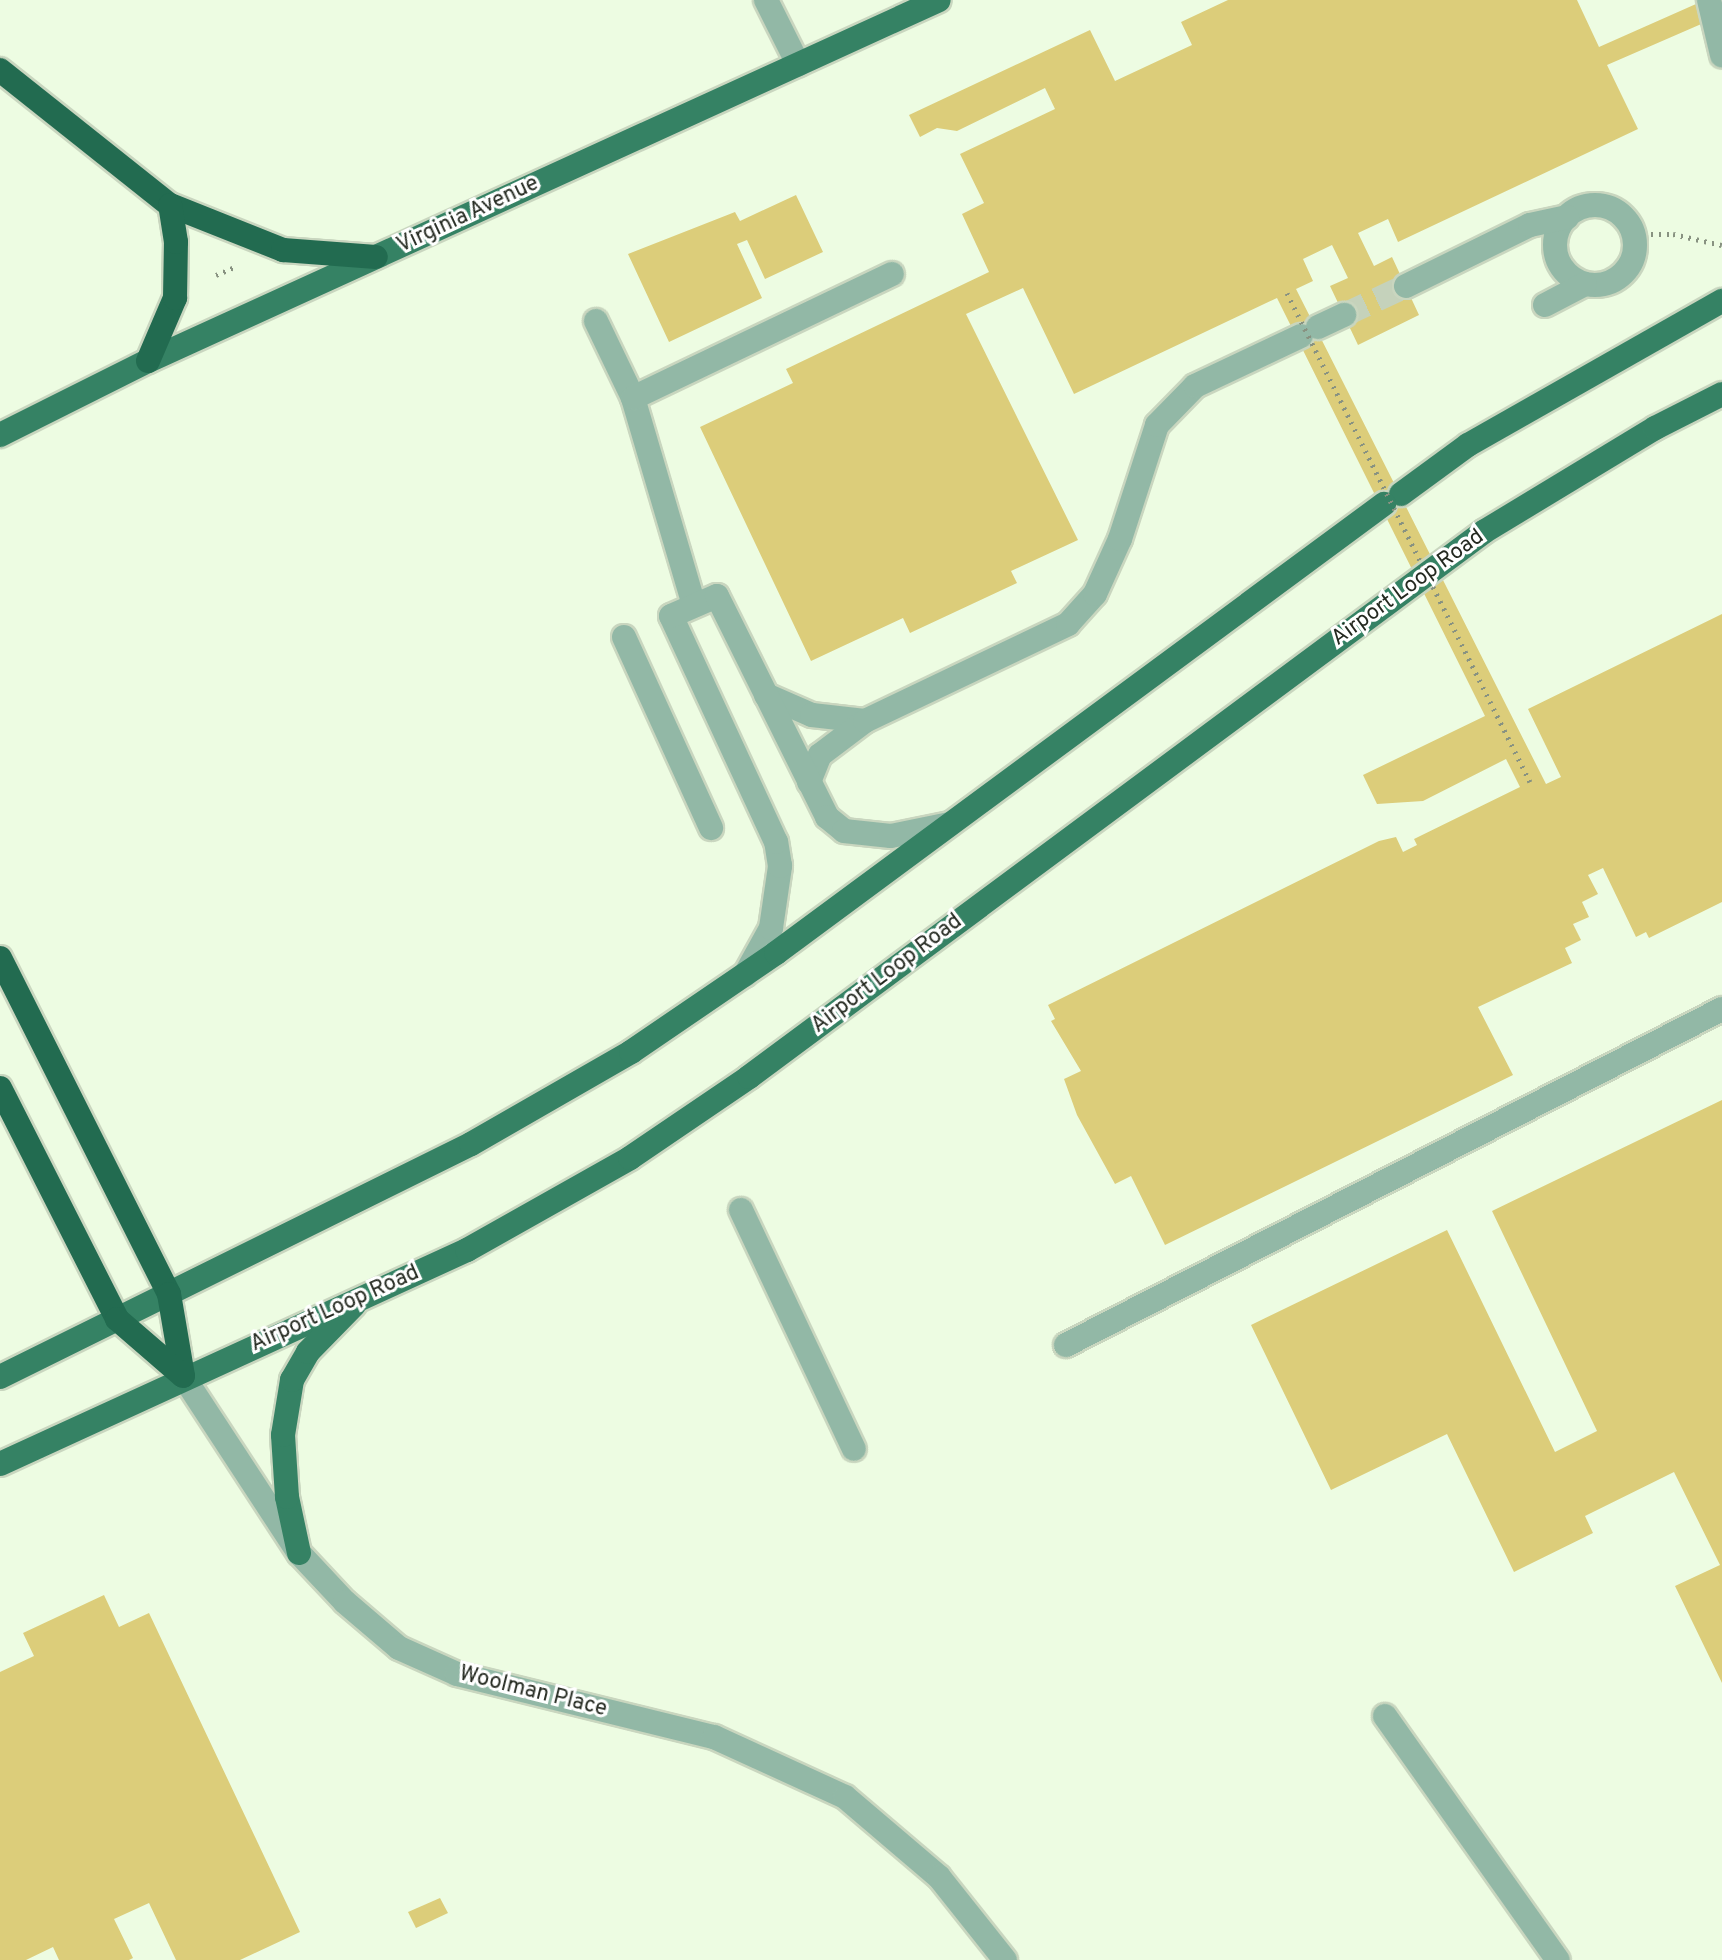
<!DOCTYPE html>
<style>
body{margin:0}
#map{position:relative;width:1722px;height:1960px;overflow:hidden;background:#edfce2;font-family:Overpass,sans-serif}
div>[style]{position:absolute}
.building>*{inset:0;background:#dccd7a}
.minor-tunnel>*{height:24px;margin-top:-12px;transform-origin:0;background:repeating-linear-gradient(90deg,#c5d2bb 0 24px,transparent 0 36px)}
.path>*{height:5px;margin-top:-2.5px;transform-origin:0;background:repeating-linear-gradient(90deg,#889281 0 2px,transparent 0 8px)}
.roads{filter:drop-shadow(2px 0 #c9d6bf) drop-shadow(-2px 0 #c9d6bf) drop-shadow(0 2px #c9d6bf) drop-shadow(0 -2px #c9d6bf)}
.minor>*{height:24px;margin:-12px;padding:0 12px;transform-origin:12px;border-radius:12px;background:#92b8a6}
.minor>.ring{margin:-12px;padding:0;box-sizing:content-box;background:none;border:24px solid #92b8a6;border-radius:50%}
.major>*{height:24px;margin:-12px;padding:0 12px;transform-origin:12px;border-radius:12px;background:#358264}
.highway>*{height:24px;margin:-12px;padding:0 12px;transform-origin:12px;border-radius:12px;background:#226b50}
.path-bridge>*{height:5px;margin-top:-2.5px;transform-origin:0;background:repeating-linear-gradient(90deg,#889281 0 2px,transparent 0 8px)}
span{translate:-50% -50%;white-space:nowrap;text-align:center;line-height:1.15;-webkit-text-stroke:6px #fff;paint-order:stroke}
.street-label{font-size:22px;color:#242920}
</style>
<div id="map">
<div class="building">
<i style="clip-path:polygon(1228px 0,1577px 0,1599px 47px,1705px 0,1722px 0,1722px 15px,1607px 65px,1638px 129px,1398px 242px,1388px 219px,1358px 233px,1374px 266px,1392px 257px,1419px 315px,1358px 345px,1330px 286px,1348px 278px,1332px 245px,1303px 259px,1313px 281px,1296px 289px,1546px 784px,1561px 777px,1528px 709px,1722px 614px,1722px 902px,1649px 938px,1646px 932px,1636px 937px,1603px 868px,1588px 875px,1598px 894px,1582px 902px,1589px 917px,1573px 924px,1581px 940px,1565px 948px,1572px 963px,1478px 1007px,1513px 1075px,1165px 1245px,1131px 1176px,1115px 1184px,1077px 1115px,1064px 1079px,1081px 1071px,1051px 1021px,1055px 1019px,1048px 1005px,1379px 841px,1396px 837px,1403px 852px,1417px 845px,1414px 839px,1520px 787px,1506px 759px,1423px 801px,1377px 804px,1363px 775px,1485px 716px,1277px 298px,1074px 394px,1023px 288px,966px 314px,1078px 540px,1011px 571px,1017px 583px,910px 633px,903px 618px,811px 661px,700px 427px,793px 383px,786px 369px,989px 272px,962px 214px,984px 203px,960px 154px,1055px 109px,1045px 88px,957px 131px,937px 128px,920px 137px,909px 115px,1090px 30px,1115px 81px,1192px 45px,1181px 22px)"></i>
<i style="clip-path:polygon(796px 195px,823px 252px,765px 279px,747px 240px,737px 244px,762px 298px,669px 342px,628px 254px,735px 212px,740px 221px)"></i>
<i style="clip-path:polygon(1722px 1100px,1722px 1683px,1675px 1586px,1720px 1565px,1674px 1472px,1585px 1516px,1593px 1533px,1514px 1572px,1447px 1434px,1331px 1490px,1251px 1325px,1447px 1230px,1555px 1452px,1597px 1431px,1492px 1211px)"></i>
<i style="clip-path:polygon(104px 1595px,119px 1627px,149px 1613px,300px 1932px,240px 1960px,176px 1960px,149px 1903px,114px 1919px,133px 1958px,129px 1960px,59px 1960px,53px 1947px,26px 1960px,0 1960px,0 1672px,34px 1656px,23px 1633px)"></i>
<i style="clip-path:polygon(440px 1898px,448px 1913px,416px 1928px,408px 1912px)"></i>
</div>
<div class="minor-tunnel">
<i style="left:1344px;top:315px;width:68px;rotate:-25.1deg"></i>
</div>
<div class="path">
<i style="left:1635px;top:234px;width:38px"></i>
<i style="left:1673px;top:234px;width:50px;rotate:12.7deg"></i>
<i style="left:216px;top:275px;width:23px;rotate:-23deg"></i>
</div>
<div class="roads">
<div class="minor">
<i style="left:766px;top:0;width:72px;rotate:63.4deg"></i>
<i style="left:1709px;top:0;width:57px;rotate:76.7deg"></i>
<i class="ring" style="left:1555px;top:205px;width:56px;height:56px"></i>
<i style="left:1406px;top:286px;width:138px;rotate:-26.2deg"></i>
<i style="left:1530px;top:225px;width:38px;rotate:-12deg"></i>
<i style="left:1545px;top:305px;width:45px;rotate:-27.7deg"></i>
<i style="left:596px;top:321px;width:85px;rotate:64.3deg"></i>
<i style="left:633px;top:398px;width:216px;rotate:73.6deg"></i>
<i style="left:1318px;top:327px;width:29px;rotate:-25deg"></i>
<i style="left:633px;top:398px;width:287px;rotate:-25.6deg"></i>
<i style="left:624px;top:637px;width:210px;rotate:65.5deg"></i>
<i style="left:766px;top:695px;width:50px;rotate:23.5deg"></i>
<i style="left:812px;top:715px;width:53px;rotate:6.5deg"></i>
<i style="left:809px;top:782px;width:29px;rotate:-68deg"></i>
<i style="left:820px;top:755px;width:56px;rotate:-37.1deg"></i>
<i style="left:865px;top:721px;width:225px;rotate:-25.5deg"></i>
<i style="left:1068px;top:624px;width:40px;rotate:-48deg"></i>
<i style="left:1095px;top:594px;width:60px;rotate:-65.6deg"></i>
<i style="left:1120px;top:539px;width:120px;rotate:-72deg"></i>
<i style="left:1157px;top:425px;width:54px;rotate:-45.7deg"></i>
<i style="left:1195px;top:386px;width:117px;rotate:-25.3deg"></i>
<i style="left:745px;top:975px;width:54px;rotate:-61deg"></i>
<i style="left:771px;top:928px;width:63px;rotate:-81.7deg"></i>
<i style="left:780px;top:866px;width:24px;rotate:-99deg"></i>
<i style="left:776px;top:842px;width:249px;rotate:-114.9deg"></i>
<i style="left:671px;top:616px;width:50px;rotate:-23.5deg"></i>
<i style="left:717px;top:596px;width:247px;rotate:63.5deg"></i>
<i style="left:827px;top:817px;width:22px;rotate:39deg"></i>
<i style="left:844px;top:831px;width:47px;rotate:6.1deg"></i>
<i style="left:891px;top:836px;width:60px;rotate:-11.5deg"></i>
<i style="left:741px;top:1210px;width:264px;rotate:64.7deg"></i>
<i style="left:1066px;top:1345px;width:737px;rotate:-27.12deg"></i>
<i style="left:183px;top:1376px;width:212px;rotate:56.8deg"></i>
<i style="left:299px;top:1553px;width:67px;rotate:46.8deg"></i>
<i style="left:345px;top:1602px;width:71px;rotate:40.4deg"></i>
<i style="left:399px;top:1648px;width:64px;rotate:24.1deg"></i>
<i style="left:457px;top:1674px;width:265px;rotate:13.8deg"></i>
<i style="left:714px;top:1737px;width:144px;rotate:24.6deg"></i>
<i style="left:845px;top:1797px;width:123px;rotate:40.4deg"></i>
<i style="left:939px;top:1877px;width:106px;rotate:51.5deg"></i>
<i style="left:1385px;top:1716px;width:299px;rotate:54.7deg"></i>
</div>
<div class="major">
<i style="left:0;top:435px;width:165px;rotate:-26.6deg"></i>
<i style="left:148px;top:361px;width:869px;rotate:-24.53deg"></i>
<i style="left:1401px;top:494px;width:83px;rotate:-36.2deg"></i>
<i style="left:1468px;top:445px;width:292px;rotate:-29.6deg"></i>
<i style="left:0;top:1377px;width:525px;rotate:-26.32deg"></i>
<i style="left:471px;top:1144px;width:185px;rotate:-29.9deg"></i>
<i style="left:631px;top:1052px;width:176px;rotate:-34.3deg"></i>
<i style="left:776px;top:953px;width:756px;rotate:-36.45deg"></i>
<i style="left:0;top:1464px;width:514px;rotate:-24.62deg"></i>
<i style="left:467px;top:1250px;width:187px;rotate:-29.4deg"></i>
<i style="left:630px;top:1158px;width:144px;rotate:-34.2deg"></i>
<i style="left:749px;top:1077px;width:916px;rotate:-36.57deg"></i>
<i style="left:1485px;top:531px;width:199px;rotate:-31.2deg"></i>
<i style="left:1655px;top:428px;width:75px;rotate:-26.9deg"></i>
<i style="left:299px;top:1553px;width:57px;rotate:-102.1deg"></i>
<i style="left:287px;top:1497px;width:62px;rotate:-93.7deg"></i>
<i style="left:283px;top:1435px;width:56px;rotate:-80.7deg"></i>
<i style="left:292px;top:1380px;width:32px;rotate:-60deg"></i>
<i style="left:308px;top:1352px;width:66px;rotate:-45.6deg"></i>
</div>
<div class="highway">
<i style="left:0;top:70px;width:217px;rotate:38.5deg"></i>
<i style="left:170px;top:205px;width:122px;rotate:21.7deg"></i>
<i style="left:283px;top:250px;width:93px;rotate:4.3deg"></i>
<i style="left:148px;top:361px;width:69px;rotate:-66.8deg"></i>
<i style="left:175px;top:298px;width:56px;rotate:-89deg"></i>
<i style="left:176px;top:242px;width:37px;rotate:-99deg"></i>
<i style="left:0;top:958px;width:376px;rotate:63.3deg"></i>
<i style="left:169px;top:1294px;width:83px;rotate:80.3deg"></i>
<i style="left:0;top:1088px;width:259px;rotate:63.1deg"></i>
<i style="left:117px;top:1319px;width:87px;rotate:40.8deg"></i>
</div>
</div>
<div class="path-bridge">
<i style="left:1287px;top:293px;width:546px;rotate:63.58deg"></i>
</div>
<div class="street-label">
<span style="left:468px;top:215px;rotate:-25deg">Virginia Avenue</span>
<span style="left:1408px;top:588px;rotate:-36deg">Airport Loop Road</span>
<span style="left:887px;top:974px;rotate:-37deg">Airport Loop Road</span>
<span style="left:335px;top:1309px;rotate:-24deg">Airport Loop Road</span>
<span style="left:533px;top:1692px;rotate:14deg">Woolman Place</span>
</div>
</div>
